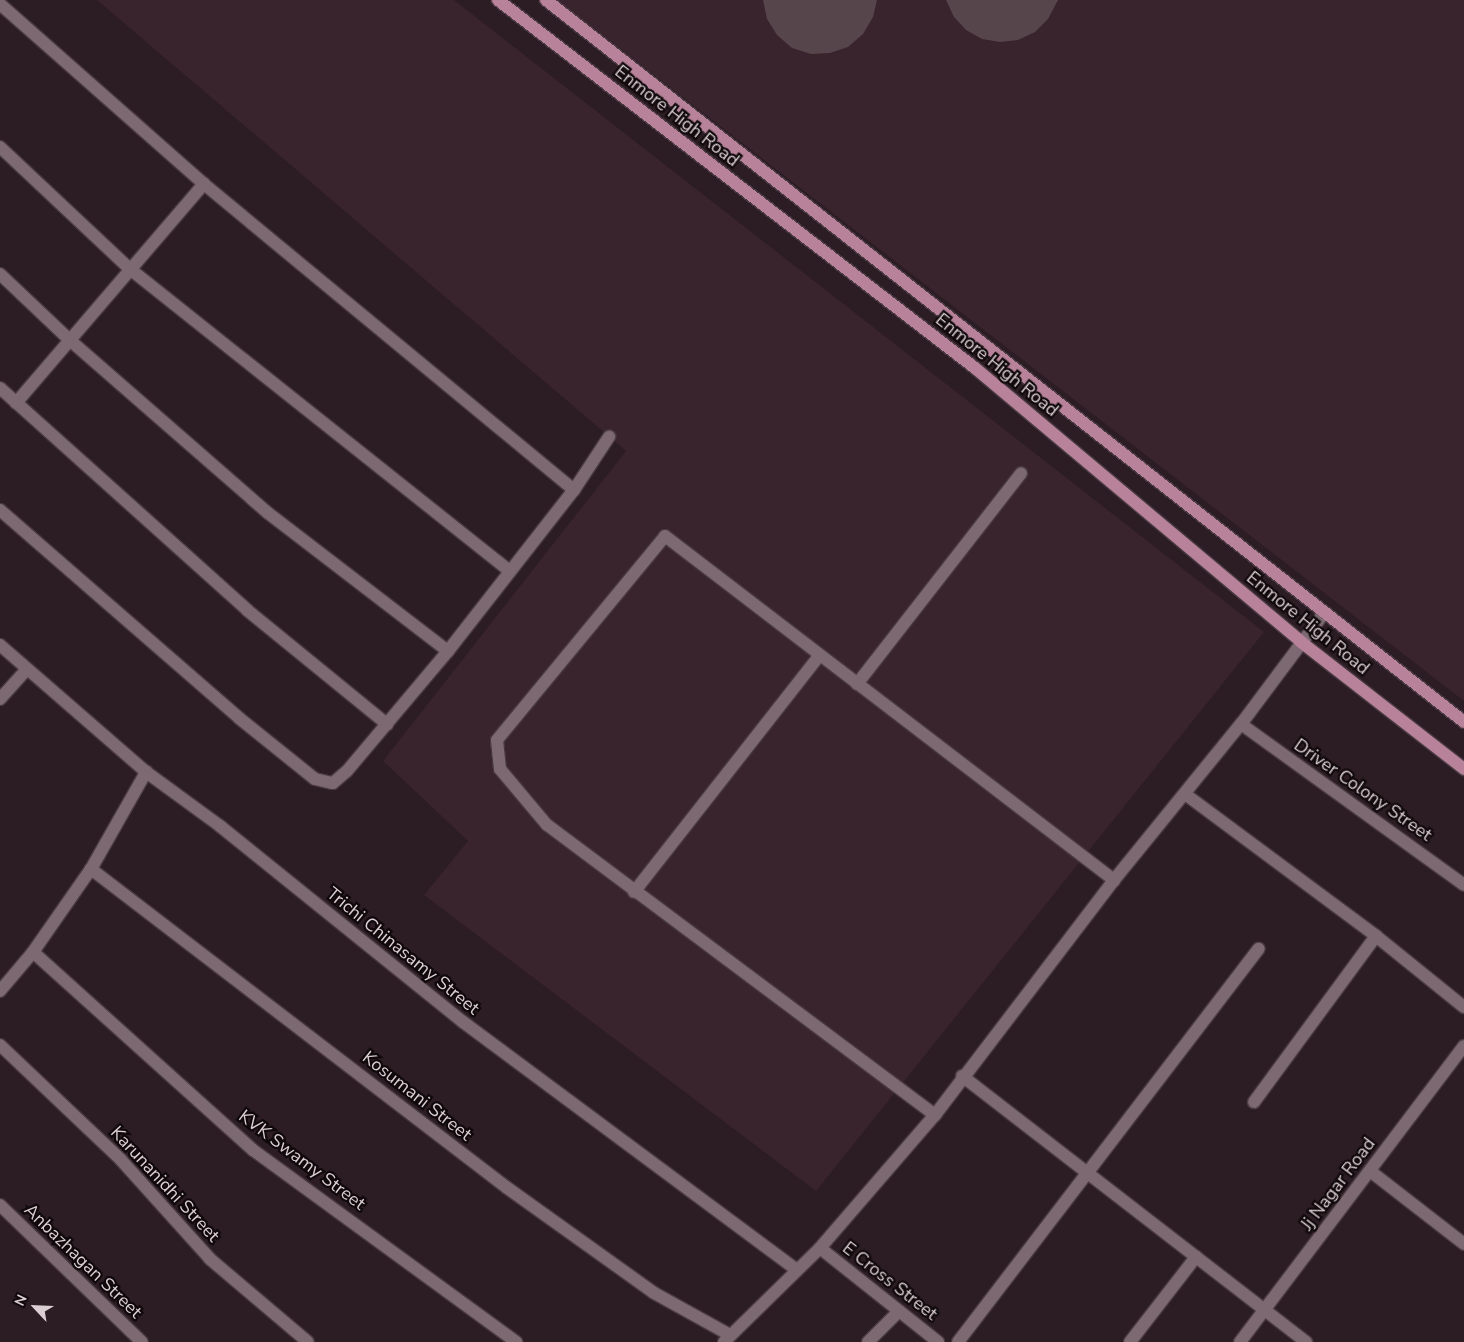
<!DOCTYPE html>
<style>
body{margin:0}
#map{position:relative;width:1464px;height:1342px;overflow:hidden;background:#2c1c23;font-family:"Nunito Sans",sans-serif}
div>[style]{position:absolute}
.built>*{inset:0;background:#39232c}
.building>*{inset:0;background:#57454c}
.roads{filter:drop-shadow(1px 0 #483a40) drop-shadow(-1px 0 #483a40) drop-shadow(0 1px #483a40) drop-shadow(0 -1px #483a40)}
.minor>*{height:12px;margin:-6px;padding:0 6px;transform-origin:6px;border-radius:6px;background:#7d6971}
.major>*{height:12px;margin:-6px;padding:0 6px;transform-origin:6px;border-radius:6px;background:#b8839a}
span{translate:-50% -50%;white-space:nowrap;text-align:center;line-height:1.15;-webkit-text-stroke:4.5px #10090b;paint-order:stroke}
.street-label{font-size:18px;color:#dbcfd4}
.north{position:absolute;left:10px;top:1282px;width:50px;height:50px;-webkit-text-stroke:4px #10090b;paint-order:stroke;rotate:295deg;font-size:14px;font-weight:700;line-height:20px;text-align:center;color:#dbcfd4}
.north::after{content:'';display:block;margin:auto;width:18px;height:22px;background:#dbcfd4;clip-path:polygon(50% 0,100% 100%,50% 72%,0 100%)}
</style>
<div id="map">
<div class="built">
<i style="clip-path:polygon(97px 0,454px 0,1264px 632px,816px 1191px,424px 895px,468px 841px,383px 761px,626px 451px)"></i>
<i style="clip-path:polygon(557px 0,1464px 0,1464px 701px)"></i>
</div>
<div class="building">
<i style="clip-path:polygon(763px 0,877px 0,873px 17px,863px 34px,848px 47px,830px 53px,811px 54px,792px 48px,777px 35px,767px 19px)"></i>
<i style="clip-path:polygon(946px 0,1058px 0,1048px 19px,1035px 32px,1018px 40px,1000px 42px,982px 39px,966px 30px,954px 17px)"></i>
</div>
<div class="roads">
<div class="minor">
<i style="left:0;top:4px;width:272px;rotate:41.4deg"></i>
<i style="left:204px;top:184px;width:480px;rotate:39.6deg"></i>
<i style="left:0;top:147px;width:178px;rotate:43.2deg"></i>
<i style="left:130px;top:269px;width:485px;rotate:38.5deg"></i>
<i style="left:0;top:274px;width:99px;rotate:43.4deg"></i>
<i style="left:72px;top:342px;width:260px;rotate:41.1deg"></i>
<i style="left:268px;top:513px;width:227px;rotate:37.5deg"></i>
<i style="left:0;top:388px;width:332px;rotate:41.9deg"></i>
<i style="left:247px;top:610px;width:181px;rotate:39.2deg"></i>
<i style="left:16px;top:403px;width:289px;rotate:-49.4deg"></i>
<i style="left:0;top:510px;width:317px;rotate:41deg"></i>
<i style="left:239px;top:718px;width:97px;rotate:38.8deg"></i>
<i style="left:315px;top:779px;width:18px;rotate:13deg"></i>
<i style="left:333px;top:783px;width:18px;rotate:-41deg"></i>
<i style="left:347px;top:771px;width:157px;rotate:-49.9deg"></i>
<i style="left:448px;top:651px;width:204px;rotate:-52deg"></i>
<i style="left:574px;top:490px;width:64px;rotate:-56.6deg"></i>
<i style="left:0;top:645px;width:194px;rotate:41deg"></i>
<i style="left:146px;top:772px;width:92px;rotate:36.1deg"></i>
<i style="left:220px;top:826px;width:312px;rotate:38.9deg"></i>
<i style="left:463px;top:1022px;width:416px;rotate:36.6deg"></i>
<i style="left:857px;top:684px;width:267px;rotate:-52.1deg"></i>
<i style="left:0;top:699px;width:40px;rotate:-48deg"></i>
<i style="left:1241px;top:724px;width:275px;rotate:35.8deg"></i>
<i style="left:1185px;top:794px;width:238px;rotate:36.6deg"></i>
<i style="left:1376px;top:936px;width:113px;rotate:38.9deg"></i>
<i style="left:91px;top:869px;width:523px;rotate:37.46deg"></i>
<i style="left:506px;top:1187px;width:182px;rotate:35.6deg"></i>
<i style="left:654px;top:1293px;width:87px;rotate:28.9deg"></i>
<i style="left:634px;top:892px;width:301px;rotate:-51.9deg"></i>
<i style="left:33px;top:952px;width:296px;rotate:42deg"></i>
<i style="left:253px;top:1150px;width:326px;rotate:36.1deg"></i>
<i style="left:0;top:991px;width:51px;rotate:-49.8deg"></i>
<i style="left:33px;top:952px;width:101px;rotate:-55.1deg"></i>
<i style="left:91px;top:869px;width:112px;rotate:-60.4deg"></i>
<i style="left:0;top:1045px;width:167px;rotate:43.5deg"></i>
<i style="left:121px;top:1160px;width:133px;rotate:48deg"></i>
<i style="left:210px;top:1259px;width:128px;rotate:40.3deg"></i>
<i style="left:962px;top:1076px;width:435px;rotate:37.7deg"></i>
<i style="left:1254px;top:1102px;width:206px;rotate:-53.7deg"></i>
<i style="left:935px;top:1115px;width:484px;rotate:-143.2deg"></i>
<i style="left:547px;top:825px;width:73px;rotate:-130deg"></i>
<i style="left:500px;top:769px;width:29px;rotate:-96deg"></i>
<i style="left:497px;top:740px;width:264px;rotate:-50.5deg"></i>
<i style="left:665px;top:536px;width:566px;rotate:37.46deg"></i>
<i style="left:1370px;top:1171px;width:119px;rotate:37.8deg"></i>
<i style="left:0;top:1205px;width:197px;rotate:44deg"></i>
<i style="left:820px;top:1248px;width:151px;rotate:38.5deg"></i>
<i style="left:724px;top:1342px;width:134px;rotate:-44.4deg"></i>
<i style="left:820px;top:1248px;width:176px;rotate:-49.2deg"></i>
<i style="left:935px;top:1115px;width:295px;rotate:-52.7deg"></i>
<i style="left:1114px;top:880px;width:201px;rotate:-50.9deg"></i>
<i style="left:1241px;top:724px;width:139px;rotate:-53.2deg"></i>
<i style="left:868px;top:1342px;width:44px;rotate:-45deg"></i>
<i style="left:958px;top:1342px;width:495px;rotate:-52.6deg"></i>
<i style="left:1130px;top:1342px;width:108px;rotate:-52.2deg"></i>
<i style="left:1240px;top:1342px;width:371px;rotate:-52.9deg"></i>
</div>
<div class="major">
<i style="left:498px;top:0;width:602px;rotate:37.65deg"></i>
<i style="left:975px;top:368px;width:426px;rotate:40deg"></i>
<i style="left:1301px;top:642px;width:207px;rotate:37.9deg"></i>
<i style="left:546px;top:0;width:1168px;rotate:38.18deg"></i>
</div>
</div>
<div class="street-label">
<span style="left:677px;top:116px;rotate:38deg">Enmore High Road</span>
<span style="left:997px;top:365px;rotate:39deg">Enmore High Road</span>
<span style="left:1308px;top:623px;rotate:39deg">Enmore High Road</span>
<span style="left:1363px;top:790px;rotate:35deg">Driver Colony Street</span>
<span style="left:403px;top:951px;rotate:39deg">Trichi Chinasamy Street</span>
<span style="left:417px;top:1096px;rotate:38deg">Kosumani Street</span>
<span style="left:302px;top:1160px;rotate:37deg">KVK Swamy Street</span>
<span style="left:165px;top:1184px;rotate:47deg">Karunanidhi Street</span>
<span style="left:1338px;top:1184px;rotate:-53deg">Jj Nagar Road</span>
<span style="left:83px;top:1261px;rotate:44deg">Anbazhagan Street</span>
<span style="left:890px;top:1281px;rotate:38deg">E Cross Street</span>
</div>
<div class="north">N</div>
</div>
